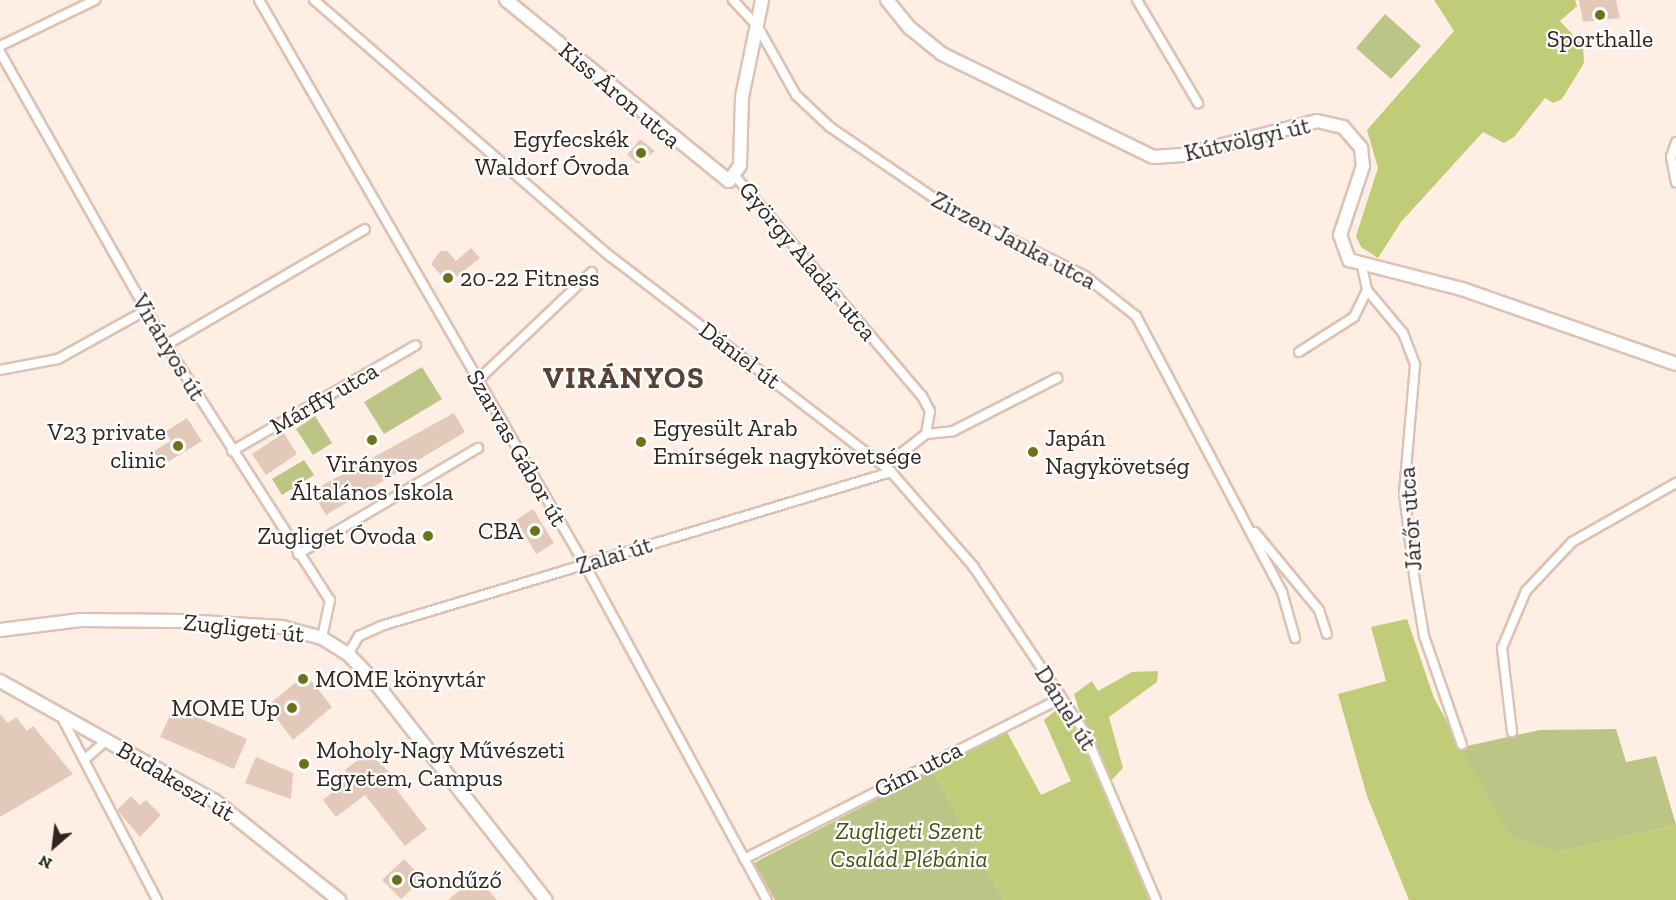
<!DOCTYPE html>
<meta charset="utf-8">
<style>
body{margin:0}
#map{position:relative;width:1676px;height:900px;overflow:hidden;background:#feeee4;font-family:"Zilla Slab",serif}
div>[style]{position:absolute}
.green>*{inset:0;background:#bcc586}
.forest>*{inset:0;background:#c1cc78}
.building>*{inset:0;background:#e3c9ba}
.roads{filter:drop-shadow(2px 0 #dcc2b3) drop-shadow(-2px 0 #dcc2b3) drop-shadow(0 2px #dcc2b3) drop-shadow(0 -2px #dcc2b3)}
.street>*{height:8px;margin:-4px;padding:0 4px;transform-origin:4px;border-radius:4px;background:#fff}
.secondary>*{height:12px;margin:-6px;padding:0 6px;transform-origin:6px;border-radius:6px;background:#fff}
.dots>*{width:16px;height:16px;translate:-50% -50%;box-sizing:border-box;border:3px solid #fff;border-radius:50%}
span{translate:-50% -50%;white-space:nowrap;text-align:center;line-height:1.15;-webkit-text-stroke:4.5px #fff;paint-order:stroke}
.poi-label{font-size:24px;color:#2f251f}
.right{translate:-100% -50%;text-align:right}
.left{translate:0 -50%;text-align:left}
.street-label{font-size:24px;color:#2f251f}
.park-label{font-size:24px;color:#4b5113;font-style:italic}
.district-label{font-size:30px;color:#584235;font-weight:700;letter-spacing:1.5px}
.north{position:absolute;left:24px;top:816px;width:60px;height:60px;-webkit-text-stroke:4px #fff;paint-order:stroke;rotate:208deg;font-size:16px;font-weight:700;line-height:24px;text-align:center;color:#2f251f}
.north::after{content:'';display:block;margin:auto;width:21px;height:27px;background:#2f251f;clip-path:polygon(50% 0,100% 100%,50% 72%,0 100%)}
</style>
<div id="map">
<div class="green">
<i style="clip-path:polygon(1385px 14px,1421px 46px,1391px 79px,1356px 48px)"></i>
<i style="clip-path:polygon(422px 367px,442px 399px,384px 434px,364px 402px)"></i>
<i style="clip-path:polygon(315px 416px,332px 443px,313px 455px,296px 429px)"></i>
<i style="clip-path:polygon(304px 460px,314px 475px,282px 495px,272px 479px)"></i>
<i style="clip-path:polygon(1616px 729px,1626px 762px,1656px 756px,1676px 825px,1555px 853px,1510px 837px,1458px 748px,1540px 730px)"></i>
<i style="clip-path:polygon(933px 770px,1004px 900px,775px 900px,754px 863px)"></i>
</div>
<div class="forest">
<i style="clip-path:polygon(1434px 0,1575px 0,1577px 6px,1560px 21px,1583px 46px,1584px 63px,1562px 99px,1553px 103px,1545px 98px,1514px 137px,1504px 143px,1483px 132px,1401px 222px,1378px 258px,1361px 247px,1356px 236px,1378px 168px,1367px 130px,1454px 31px)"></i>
<i style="clip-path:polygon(1407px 619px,1434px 698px,1510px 837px,1555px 853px,1676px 825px,1676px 900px,1409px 900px,1367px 796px,1338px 694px,1386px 681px,1371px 627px)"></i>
<i style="clip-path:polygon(1158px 671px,1157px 682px,1109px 717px,1123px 768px,1104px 788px,1150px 900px,1004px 900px,933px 770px,1007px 732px,1041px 795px,1071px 781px,1044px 720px,1060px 707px,1070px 719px,1080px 713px,1074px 694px,1092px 681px,1098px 691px,1132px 672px)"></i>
</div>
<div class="building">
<i style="clip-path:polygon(1579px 0,1616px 0,1620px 18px,1583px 22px)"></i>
<i style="clip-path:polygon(640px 139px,655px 151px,638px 164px,627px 155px)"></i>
<i style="clip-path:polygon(471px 248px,480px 258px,448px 283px,431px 264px,440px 251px,447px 251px,456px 261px)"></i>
<i style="clip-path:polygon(454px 413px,465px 432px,326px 515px,312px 491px)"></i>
<i style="clip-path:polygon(187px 418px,202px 441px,163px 465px,154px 451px,171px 441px,165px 432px)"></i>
<i style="clip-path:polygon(284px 433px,297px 454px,266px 475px,252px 454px)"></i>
<i style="clip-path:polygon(533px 509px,554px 543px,536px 554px,516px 520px)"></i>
<i style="clip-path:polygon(306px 674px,332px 707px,293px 740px,274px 715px,276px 710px,267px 706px)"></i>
<i style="clip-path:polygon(174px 707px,247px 739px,234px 769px,160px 737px)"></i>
<i style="clip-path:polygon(0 714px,8px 723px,16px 717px,27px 731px,33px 726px,73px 774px,0 817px)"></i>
<i style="clip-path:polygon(368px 752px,389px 772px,385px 775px,427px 829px,405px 846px,365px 795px,336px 817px,323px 800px,351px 777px,345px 770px)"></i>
<i style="clip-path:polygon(256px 757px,293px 773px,291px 799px,245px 783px)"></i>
<i style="clip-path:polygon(131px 796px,140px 805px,146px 800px,161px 815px,140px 837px,117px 810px)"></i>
<i style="clip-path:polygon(404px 859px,423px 879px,401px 899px,382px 880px)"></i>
<i style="clip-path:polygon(477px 876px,497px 900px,448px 900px)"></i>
</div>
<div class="roads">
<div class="street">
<i style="left:259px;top:0;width:652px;rotate:60.02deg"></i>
<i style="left:585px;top:565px;width:381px;rotate:61.5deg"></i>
<i style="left:314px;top:0;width:391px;rotate:40.9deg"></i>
<i style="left:610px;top:256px;width:354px;rotate:37.5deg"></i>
<i style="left:891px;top:472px;width:125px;rotate:48.9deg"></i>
<i style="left:973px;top:566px;width:199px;rotate:56.1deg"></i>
<i style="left:1084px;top:731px;width:184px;rotate:66.9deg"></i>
<i style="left:733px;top:0;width:37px;rotate:47deg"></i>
<i style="left:758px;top:27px;width:78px;rotate:60.8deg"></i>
<i style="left:796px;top:95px;width:47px;rotate:43.3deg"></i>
<i style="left:830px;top:127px;width:149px;rotate:34.3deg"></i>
<i style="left:953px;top:211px;width:147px;rotate:26.2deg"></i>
<i style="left:1085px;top:276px;width:65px;rotate:38.1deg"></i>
<i style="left:1136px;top:316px;width:312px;rotate:62.1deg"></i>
<i style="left:1282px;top:592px;width:48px;rotate:74.2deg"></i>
<i style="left:1137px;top:0;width:120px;rotate:59.4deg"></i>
<i style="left:0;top:46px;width:106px;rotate:-25.8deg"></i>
<i style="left:0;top:52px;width:337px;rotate:60.5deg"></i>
<i style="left:166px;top:345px;width:303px;rotate:57.3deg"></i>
<i style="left:330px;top:600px;width:39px;rotate:102deg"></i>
<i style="left:1676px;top:142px;width:16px;rotate:108deg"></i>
<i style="left:1671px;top:157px;width:26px;rotate:79deg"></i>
<i style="left:736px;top:177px;width:287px;rotate:49.7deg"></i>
<i style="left:922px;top:396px;width:17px;rotate:62deg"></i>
<i style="left:930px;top:411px;width:23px;rotate:100deg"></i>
<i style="left:1362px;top:266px;width:25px;rotate:78deg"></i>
<i style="left:1367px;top:290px;width:56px;rotate:50.1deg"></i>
<i style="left:1403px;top:333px;width:34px;rotate:69deg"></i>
<i style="left:1415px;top:365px;width:128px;rotate:94.9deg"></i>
<i style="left:1404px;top:493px;width:90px;rotate:83deg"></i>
<i style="left:1415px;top:582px;width:55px;rotate:80.5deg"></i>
<i style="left:1424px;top:636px;width:115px;rotate:70.8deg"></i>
<i style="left:166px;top:345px;width:230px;rotate:-30.2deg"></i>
<i style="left:1299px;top:352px;width:65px;rotate:-32.5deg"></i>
<i style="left:1354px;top:317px;width:30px;rotate:-64deg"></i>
<i style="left:0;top:370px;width:59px;rotate:-10.7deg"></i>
<i style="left:58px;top:359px;width:101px;rotate:-29.1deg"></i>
<i style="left:478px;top:380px;width:157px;rotate:-43.5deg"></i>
<i style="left:232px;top:451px;width:212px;rotate:-29.9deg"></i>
<i style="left:885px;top:466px;width:52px;rotate:-38deg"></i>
<i style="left:926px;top:434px;width:27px;rotate:-6deg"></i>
<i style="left:953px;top:431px;width:117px;rotate:-27deg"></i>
<i style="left:1255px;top:532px;width:101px;rotate:50.6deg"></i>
<i style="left:1319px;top:610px;width:25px;rotate:72deg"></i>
<i style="left:298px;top:554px;width:209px;rotate:-30.5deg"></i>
<i style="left:348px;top:654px;width:21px;rotate:-59deg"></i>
<i style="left:359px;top:636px;width:24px;rotate:-24deg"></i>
<i style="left:381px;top:626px;width:533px;rotate:-16.8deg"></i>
<i style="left:61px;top:716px;width:208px;rotate:62.4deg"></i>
<i style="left:1512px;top:732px;width:85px;rotate:-96.8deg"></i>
<i style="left:1502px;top:648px;width:62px;rotate:-67.2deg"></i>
<i style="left:1526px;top:591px;width:67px;rotate:-46.8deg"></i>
<i style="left:1572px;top:542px;width:120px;rotate:-29.6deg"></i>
<i style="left:84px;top:760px;width:30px;rotate:-41deg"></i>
<i style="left:744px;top:859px;width:356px;rotate:-26.9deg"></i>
</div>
<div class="secondary">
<i style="left:506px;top:0;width:287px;rotate:39.1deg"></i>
<i style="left:729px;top:181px;width:19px;rotate:-55deg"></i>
<i style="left:740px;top:165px;width:68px;rotate:-88.3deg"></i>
<i style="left:742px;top:97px;width:99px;rotate:-78.3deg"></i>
<i style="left:887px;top:0;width:36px;rotate:51deg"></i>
<i style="left:910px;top:28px;width:41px;rotate:39.1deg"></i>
<i style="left:942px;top:54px;width:235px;rotate:26deg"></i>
<i style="left:1153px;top:157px;width:30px;rotate:-4deg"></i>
<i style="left:1183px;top:155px;width:138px;rotate:-14.2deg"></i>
<i style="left:1317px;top:121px;width:27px;rotate:13deg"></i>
<i style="left:1343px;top:127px;width:28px;rotate:49deg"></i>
<i style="left:1361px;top:148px;width:18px;rotate:84deg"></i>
<i style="left:1363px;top:166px;width:73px;rotate:108.4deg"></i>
<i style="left:1340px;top:235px;width:27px;rotate:70deg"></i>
<i style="left:1349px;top:260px;width:117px;rotate:14.4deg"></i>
<i style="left:1462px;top:289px;width:227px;rotate:19.3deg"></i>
<i style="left:0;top:630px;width:81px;rotate:-7.1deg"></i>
<i style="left:80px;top:620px;width:103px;rotate:0.6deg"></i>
<i style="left:183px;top:621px;width:99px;rotate:3.5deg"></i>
<i style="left:282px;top:627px;width:41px;rotate:15.4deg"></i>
<i style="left:322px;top:638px;width:31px;rotate:32deg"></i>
<i style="left:348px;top:654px;width:37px;rotate:46deg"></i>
<i style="left:374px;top:681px;width:278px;rotate:51.9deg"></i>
<i style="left:0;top:681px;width:246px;rotate:29.2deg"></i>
<i style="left:215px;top:801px;width:159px;rotate:38.6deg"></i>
</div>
</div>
<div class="dots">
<i style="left:1600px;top:15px;background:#6c7219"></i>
<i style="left:641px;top:153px;background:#6c7219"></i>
<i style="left:448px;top:278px;background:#6c7219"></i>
<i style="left:372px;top:440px;background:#6c7219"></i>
<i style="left:641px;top:442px;background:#6c7219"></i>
<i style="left:178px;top:446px;background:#6c7219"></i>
<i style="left:1033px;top:452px;background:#6c7219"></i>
<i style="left:535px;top:531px;background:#6c7219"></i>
<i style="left:428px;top:536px;background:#6c7219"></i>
<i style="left:303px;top:679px;background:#6c7219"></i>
<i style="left:292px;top:708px;background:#6c7219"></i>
<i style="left:304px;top:764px;background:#6c7219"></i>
<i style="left:397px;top:880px;background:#6c7219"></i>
</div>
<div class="poi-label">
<span style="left:1600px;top:39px">Sporthalle</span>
<span class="right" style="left:629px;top:153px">Egyfecskék<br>Waldorf Óvoda</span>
<span class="left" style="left:460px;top:278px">20-22 Fitness</span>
<span class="left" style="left:653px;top:442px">Egyesült Arab<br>Emírségek nagykövetsége</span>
<span class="right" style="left:166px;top:446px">V23 private<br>clinic</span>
<span class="left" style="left:1045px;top:452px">Japán<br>Nagykövetség</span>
<span style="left:372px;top:478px">Virányos<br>Általános Iskola</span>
<span class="right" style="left:523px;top:531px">CBA</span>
<span class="right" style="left:416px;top:536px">Zugliget Óvoda</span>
<span class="left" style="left:315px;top:679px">MOME könyvtár</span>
<span class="right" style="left:280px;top:708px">MOME Up</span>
<span class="left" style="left:316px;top:764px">Moholy-Nagy Művészeti<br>Egyetem, Campus</span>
<span class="left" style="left:409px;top:880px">Gondűző</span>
</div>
<div class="street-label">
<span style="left:620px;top:95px;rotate:40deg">Kiss Áron utca</span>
<span style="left:1247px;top:139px;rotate:-13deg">Kútvölgyi út</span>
<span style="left:1014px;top:240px;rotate:28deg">Zirzen Janka utca</span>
<span style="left:808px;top:261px;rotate:50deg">György Aladár utca</span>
<span style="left:169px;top:347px;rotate:59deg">Virányos út</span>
<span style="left:740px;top:355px;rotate:37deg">Dániel út</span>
<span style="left:324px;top:398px;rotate:-30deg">Márffy utca</span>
<span style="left:517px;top:448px;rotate:60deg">Szarvas Gábor út</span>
<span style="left:1410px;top:519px;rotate:-94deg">Járőr utca</span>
<span style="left:614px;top:555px;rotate:-17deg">Zalai út</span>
<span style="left:244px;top:628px;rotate:6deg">Zugligeti út</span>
<span style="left:1066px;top:708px;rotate:58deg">Dániel út</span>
<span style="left:918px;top:769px;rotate:-27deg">Gím utca</span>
<span style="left:176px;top:781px;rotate:31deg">Budakeszi út</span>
</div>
<div class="park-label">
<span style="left:909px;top:845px">Zugligeti Szent<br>Család Plébánia</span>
</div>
<div class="district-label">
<span style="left:624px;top:378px">VIRÁNYOS</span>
</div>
<div class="north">N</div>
</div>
